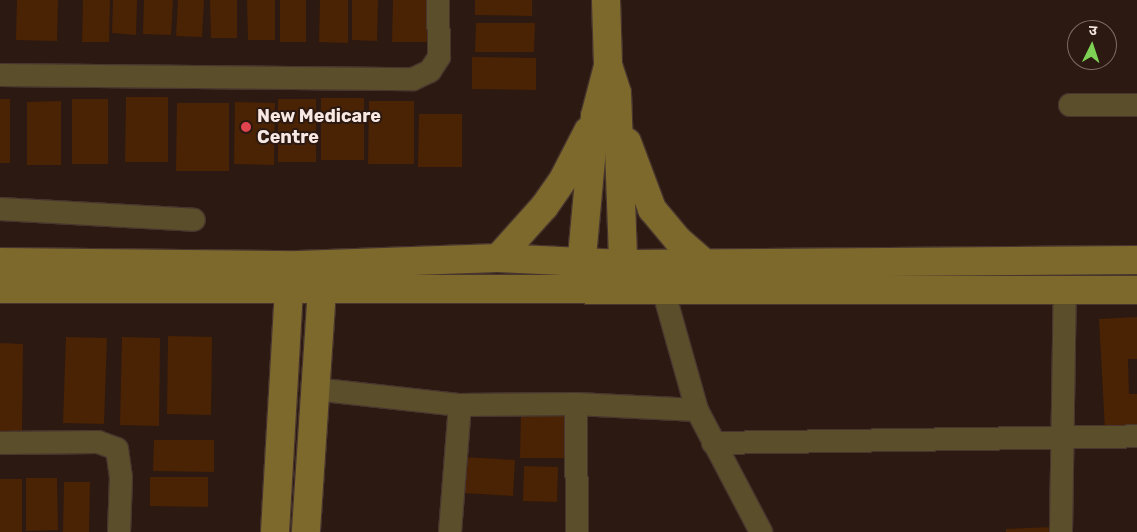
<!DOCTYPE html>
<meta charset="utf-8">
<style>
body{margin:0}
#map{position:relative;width:1137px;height:532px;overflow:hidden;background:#2c1911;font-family:Rubik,"Noto Sans Devanagari",sans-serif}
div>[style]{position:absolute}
.building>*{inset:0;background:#4a2204}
.roads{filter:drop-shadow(1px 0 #48362e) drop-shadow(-1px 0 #48362e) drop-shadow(0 1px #48362e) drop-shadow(0 -1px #48362e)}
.street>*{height:22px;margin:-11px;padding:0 11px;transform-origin:11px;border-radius:11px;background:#5b4e2b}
.secondary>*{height:28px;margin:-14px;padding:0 14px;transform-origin:14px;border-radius:14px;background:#7e692d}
.dots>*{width:14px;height:14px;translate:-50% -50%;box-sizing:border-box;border:2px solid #2c1911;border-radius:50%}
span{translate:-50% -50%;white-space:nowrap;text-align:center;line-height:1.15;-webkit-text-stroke:4px #2c1911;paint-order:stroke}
.poi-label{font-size:18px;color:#f7e8e3;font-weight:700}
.left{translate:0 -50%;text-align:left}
.north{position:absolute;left:1067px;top:20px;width:50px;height:50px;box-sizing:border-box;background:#2c1911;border:1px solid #7d6c65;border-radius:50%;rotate:4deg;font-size:14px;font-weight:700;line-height:20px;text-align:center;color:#f7e8e3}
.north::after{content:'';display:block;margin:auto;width:18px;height:22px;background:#7dd154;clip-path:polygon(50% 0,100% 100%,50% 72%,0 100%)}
</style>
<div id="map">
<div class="building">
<i style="clip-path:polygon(17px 0,58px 0,57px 41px,16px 40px)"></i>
<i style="clip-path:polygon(83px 0,110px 0,109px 42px,82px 42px)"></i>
<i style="clip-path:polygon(113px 0,137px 0,136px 35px,112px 33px)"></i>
<i style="clip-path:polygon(144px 0,173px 0,171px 35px,143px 34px)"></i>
<i style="clip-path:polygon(178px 0,204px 0,202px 37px,176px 36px)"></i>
<i style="clip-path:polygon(210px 0,237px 0,237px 38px,211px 38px)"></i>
<i style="clip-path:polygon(247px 0,275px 0,275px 40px,248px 40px)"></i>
<i style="clip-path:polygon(280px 0,306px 0,306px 42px,280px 42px)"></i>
<i style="clip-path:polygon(320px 0,348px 0,348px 43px,319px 42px)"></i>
<i style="clip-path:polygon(352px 0,378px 0,377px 41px,352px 40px)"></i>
<i style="clip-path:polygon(393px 0,429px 0,429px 42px,392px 42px)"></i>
<i style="clip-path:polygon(475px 0,532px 0,532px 16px,475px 15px)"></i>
<i style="clip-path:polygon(476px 23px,535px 23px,534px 52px,475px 52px)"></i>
<i style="clip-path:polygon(472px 57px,536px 58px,536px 90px,472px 89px)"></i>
<i style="clip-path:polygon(126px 97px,168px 97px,168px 162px,125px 162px)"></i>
<i style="clip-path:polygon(321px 98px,364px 98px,364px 160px,321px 160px)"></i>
<i style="clip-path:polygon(0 99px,10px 99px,10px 163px,0 163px)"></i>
<i style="clip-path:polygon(72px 99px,108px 99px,108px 164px,72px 164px)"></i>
<i style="clip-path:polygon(278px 99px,316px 99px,316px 162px,278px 162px)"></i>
<i style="clip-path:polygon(61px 101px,61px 165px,27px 165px,27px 102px)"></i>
<i style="clip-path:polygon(369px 101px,414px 101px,414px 164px,368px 164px)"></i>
<i style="clip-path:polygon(235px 102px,275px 103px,274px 165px,234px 164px)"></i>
<i style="clip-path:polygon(177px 103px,229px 103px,229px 171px,176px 171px)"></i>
<i style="clip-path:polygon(419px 114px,462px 114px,462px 167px,418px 167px)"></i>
<i style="clip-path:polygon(1137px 317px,1137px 359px,1128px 359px,1129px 394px,1137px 394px,1137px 428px,1105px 430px,1099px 319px)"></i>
<i style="clip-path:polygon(168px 336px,212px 337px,211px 415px,167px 414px)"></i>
<i style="clip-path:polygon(66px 337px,107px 338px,104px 424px,63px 423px)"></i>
<i style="clip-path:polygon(122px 337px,160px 338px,159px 426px,120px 425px)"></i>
<i style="clip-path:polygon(0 343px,23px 344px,22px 432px,0 431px)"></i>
<i style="clip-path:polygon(521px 412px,569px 414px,568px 458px,520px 458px)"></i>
<i style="clip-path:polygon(154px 440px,214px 440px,214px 472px,153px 471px)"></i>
<i style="clip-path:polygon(464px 457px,515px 460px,513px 496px,463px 493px)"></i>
<i style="clip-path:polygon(524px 466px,558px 467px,557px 502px,523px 501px)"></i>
<i style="clip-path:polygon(150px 477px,208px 477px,208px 507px,150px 506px)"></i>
<i style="clip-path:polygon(26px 478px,57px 478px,58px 530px,26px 531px)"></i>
<i style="clip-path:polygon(0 479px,22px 479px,22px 532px,0 532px)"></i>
<i style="clip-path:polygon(64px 482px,90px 482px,89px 532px,63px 532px)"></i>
<i style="clip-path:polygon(1052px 527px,1052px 532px,1006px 532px,1006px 529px)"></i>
</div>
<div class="roads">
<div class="street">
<i style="left:0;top:75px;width:413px;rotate:0.6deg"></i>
<i style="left:413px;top:79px;width:19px;rotate:-25deg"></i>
<i style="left:430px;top:71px;width:17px;rotate:-57deg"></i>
<i style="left:439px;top:57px;width:57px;rotate:-91deg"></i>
<i style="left:1070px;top:105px;width:67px"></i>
<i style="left:0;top:209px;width:194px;rotate:3.2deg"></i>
<i style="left:663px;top:289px;width:126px;rotate:74.3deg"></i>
<i style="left:697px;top:410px;width:138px;rotate:62.3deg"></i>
<i style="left:314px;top:389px;width:147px;rotate:6.3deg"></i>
<i style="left:460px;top:405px;width:116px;rotate:-0.5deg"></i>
<i style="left:576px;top:404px;width:121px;rotate:2.8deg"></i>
<i style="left:576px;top:404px;width:128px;rotate:89.6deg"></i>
<i style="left:0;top:443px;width:98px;rotate:-0.6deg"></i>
<i style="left:98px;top:442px;width:20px;rotate:20deg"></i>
<i style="left:117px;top:449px;width:29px;rotate:82deg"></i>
<i style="left:121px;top:478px;width:54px;rotate:92.1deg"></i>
<i style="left:713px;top:443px;width:424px;rotate:-0.9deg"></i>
<i style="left:450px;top:532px;width:127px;rotate:-85.5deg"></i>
<i style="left:1061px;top:532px;width:242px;rotate:-89.1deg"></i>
</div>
<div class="secondary">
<i style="left:606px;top:0;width:65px;rotate:88.2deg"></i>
<i style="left:608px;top:65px;width:29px;rotate:72deg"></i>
<i style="left:617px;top:93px;width:189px;rotate:87.9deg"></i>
<i style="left:627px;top:142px;width:72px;rotate:69.5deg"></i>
<i style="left:652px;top:209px;width:40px;rotate:50deg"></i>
<i style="left:678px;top:240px;width:35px;rotate:41deg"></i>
<i style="left:498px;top:258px;width:69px;rotate:-48deg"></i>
<i style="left:544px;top:207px;width:35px;rotate:-55deg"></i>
<i style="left:564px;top:178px;width:53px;rotate:-62.9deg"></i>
<i style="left:0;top:262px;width:299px;rotate:0.6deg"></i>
<i style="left:299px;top:265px;width:199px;rotate:-2deg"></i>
<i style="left:498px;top:258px;width:125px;rotate:2.7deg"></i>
<i style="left:623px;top:264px;width:514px;rotate:-0.45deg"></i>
<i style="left:580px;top:278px;width:163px;rotate:-84.7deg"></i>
<i style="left:595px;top:116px;width:52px;rotate:-75.4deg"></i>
<i style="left:0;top:289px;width:1137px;rotate:0.05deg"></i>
<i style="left:275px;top:532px;width:243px;rotate:-86.7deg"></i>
<i style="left:289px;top:289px;width:29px;rotate:-55deg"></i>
<i style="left:306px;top:265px;width:29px;rotate:56deg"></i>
<i style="left:322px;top:289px;width:244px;rotate:93.8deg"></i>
</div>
</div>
<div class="dots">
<i style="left:246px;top:127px;background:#e0444e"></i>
</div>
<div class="poi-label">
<span class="left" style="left:257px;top:127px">New Medicare<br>Centre</span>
</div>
<div class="north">उ</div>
</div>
